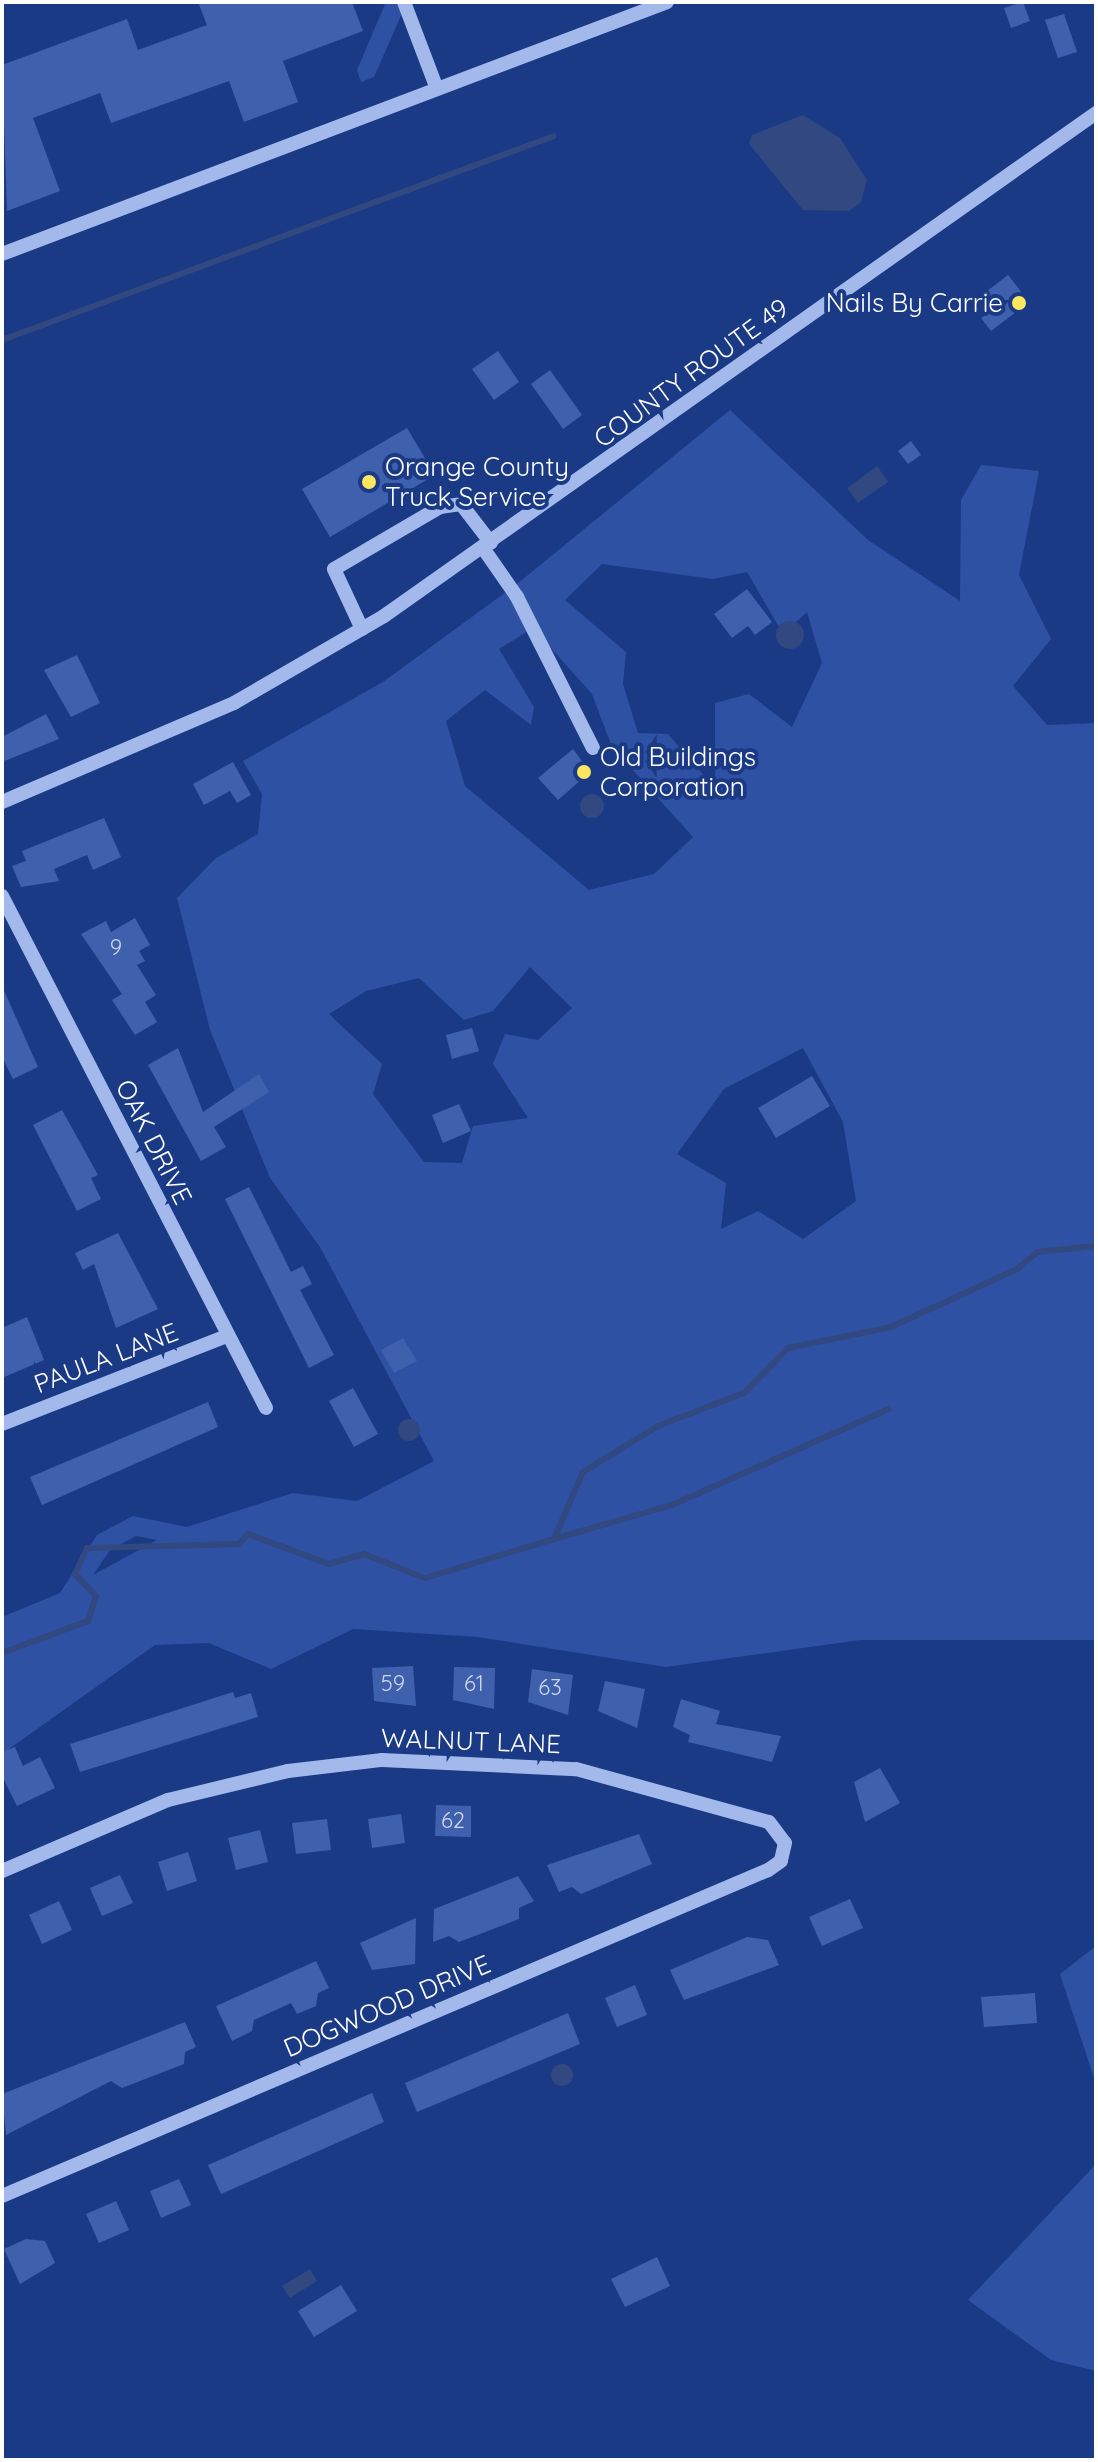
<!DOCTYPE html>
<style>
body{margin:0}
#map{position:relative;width:1098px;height:2462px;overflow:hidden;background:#1b3a86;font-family:Quicksand,sans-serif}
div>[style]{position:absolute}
.green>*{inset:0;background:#2e51a4}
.water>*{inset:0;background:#314881}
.round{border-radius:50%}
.stream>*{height:6px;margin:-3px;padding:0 3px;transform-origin:3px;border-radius:3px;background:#314881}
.building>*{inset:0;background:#3f60ad}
.minor>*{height:14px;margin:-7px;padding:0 7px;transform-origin:7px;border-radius:7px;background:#a3b9eb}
.dots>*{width:22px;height:22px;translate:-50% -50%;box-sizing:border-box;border:4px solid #1b3a86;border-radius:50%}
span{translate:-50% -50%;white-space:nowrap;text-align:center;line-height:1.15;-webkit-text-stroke:8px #1b3a86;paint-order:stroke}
.number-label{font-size:22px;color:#cfd7ea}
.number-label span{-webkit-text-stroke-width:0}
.poi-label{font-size:26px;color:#fff}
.right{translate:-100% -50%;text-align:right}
.left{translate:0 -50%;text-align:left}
.street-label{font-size:26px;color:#fff}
.frame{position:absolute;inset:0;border:4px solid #fff;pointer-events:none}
</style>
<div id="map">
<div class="green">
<i style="clip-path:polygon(386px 2px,407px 2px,374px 77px,361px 82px,357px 70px)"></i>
<i style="clip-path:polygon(evenodd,730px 410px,868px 540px,960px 601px,961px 500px,981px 465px,1039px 471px,1019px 575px,1051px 639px,1013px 686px,1047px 725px,1096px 723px,1096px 1640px,860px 1640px,666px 1667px,478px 1637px,353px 1629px,271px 1669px,209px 1643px,155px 1645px,2px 1754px,2px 1617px,60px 1593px,97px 1535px,133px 1516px,187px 1527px,293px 1493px,357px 1501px,434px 1461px,320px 1247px,270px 1178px,210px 1030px,177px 898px,216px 858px,258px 834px,262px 794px,243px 761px,383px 682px,517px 584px,730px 410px,602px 564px,713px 579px,747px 572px,783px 634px,807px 612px,822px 663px,792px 727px,749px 694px,715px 703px,715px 788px,668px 734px,638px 733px,623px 684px,626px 652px,565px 600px,602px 564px,730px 410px,533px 628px,592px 694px,612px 747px,693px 837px,654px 874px,589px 890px,465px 786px,446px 721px,485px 690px,531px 725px,534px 707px,499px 649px,533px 628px,730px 410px,530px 967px,572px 1008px,538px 1040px,505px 1034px,493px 1064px,528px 1118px,473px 1126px,462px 1163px,424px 1162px,373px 1094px,382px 1064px,329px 1014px,366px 991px,419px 978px,464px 1020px,493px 1011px,530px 967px,730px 410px,803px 1048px,843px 1122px,856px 1201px,803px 1239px,758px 1211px,721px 1229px,726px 1183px,677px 1154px,724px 1089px,803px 1048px,730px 410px,136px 1536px,157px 1540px,93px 1575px,110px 1550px,136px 1536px)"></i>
<i style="clip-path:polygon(1096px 1946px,1096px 2084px,1060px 1974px)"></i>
<i style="clip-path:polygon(1096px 2164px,1096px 2371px,1051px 2360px,968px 2300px)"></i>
</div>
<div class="water">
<i style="clip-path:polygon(803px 115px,840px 138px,867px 180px,861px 202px,849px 211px,803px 210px,749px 144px,752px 135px)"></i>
<i style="clip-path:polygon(877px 466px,888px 482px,858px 503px,847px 488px)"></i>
<i class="round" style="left:776px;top:621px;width:28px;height:28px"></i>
<i class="round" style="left:580px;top:794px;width:24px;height:24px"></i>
<i class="round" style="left:398px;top:1419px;width:22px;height:22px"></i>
<i class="round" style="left:551px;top:2064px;width:22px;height:22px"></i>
<i style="clip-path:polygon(310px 2269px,317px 2281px,290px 2298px,282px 2286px)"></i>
</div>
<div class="stream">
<i style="left:2px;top:340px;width:588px;rotate:-20.28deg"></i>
<i style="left:554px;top:1539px;width:123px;rotate:-16.1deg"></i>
<i style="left:672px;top:1505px;width:237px;rotate:-23.9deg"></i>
<i style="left:2px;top:1653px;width:92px;rotate:-20.4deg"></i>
<i style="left:88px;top:1621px;width:26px;rotate:-72deg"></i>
<i style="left:96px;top:1596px;width:30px;rotate:-134deg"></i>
<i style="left:75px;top:1574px;width:29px;rotate:-65deg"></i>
<i style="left:87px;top:1548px;width:152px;rotate:-1.5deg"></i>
<i style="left:239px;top:1544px;width:13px;rotate:-48deg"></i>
<i style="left:248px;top:1534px;width:86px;rotate:20.3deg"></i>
<i style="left:329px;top:1564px;width:36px;rotate:-16deg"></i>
<i style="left:364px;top:1554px;width:66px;rotate:21.5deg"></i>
<i style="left:425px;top:1578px;width:135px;rotate:-16.8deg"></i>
<i style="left:554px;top:1539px;width:73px;rotate:-66.6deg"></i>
<i style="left:583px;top:1472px;width:88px;rotate:-31.5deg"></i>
<i style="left:658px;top:1426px;width:92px;rotate:-21deg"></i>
<i style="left:744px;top:1393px;width:63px;rotate:-45.6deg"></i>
<i style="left:788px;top:1348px;width:105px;rotate:-11.5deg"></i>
<i style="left:891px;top:1327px;width:139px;rotate:-24.7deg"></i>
<i style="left:1017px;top:1269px;width:26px;rotate:-40deg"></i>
<i style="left:1037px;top:1252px;width:59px;rotate:-5.8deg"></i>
</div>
<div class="building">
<i style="clip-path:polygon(198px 2px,352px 2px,363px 31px,283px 61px,298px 102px,244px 122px,229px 81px,111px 123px,100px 93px,33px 118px,60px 191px,7px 211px,2px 65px,127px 19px,138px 50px,207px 25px)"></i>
<i style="clip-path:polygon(1023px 2px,1030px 21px,1011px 28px,1004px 8px)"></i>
<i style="clip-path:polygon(1064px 14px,1077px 52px,1058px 58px,1045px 20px)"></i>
<i style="clip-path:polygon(1008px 275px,1029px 302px,991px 331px,981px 318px,993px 309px,982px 295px)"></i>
<i style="clip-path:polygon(498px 351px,519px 382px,494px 400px,472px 369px)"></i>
<i style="clip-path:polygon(550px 370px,582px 415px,563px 429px,531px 384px)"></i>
<i style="clip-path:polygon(407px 428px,435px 475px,330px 537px,302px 489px)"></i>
<i style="clip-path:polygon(911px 441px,921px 455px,908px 464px,898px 451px)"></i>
<i style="clip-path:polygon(747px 589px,772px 622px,755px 635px,748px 626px,732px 638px,714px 614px)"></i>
<i style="clip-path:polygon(77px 655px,100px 703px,71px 717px,44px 670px)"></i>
<i style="clip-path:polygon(46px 714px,59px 739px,2px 762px,2px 737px)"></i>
<i style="clip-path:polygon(573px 749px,590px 772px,558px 800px,538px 778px)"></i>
<i style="clip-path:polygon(233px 762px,251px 795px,237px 803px,230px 791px,204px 805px,193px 784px)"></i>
<i style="clip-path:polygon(104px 818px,121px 857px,93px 870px,87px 855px,54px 869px,59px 881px,21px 887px,12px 866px,26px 861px,22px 851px)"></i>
<i style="clip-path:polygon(135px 918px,150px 945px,139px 951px,145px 961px,137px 965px,156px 995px,145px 1002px,157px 1022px,135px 1035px,112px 1000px,122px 994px,81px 934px,106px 921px,111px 932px)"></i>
<i style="clip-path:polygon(2px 986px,38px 1067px,13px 1079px,2px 1057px)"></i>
<i style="clip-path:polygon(472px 1028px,479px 1051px,452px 1059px,446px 1035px)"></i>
<i style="clip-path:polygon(178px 1048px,203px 1112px,259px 1074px,269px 1092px,214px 1127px,226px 1147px,201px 1161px,148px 1065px)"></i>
<i style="clip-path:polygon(812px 1076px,830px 1106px,776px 1138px,758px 1108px)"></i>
<i style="clip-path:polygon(459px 1104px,471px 1131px,443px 1143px,432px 1115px)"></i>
<i style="clip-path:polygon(62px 1110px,98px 1175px,91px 1178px,101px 1199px,77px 1211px,33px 1125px)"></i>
<i style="clip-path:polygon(249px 1187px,291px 1272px,303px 1266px,312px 1284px,300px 1290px,334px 1355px,309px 1368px,225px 1199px)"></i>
<i style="clip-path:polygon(118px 1233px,158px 1309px,116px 1328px,94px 1264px,83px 1270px,75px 1253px)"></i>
<i style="clip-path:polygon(27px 1317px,44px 1360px,2px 1378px,2px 1328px)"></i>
<i style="clip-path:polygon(403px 1338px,417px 1361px,394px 1373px,381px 1350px)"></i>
<i style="clip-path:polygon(353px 1388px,378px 1434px,354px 1447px,329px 1401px)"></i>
<i style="clip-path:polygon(208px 1402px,218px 1427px,42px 1505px,30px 1477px)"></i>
<i style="clip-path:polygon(413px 1666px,416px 1706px,374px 1701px,372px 1668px)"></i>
<i style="clip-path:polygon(454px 1667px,495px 1668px,494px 1709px,453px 1700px)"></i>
<i style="clip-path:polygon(532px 1669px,573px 1675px,568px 1715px,528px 1702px)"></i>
<i style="clip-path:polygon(605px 1681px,645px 1689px,637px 1728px,598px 1711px)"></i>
<i style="clip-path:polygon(233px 1692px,235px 1698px,251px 1693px,258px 1717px,80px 1772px,70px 1744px)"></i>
<i style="clip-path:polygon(681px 1699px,720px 1711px,716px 1724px,781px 1736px,772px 1762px,688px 1742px,690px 1735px,673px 1727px)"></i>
<i style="clip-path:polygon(15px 1747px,23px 1766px,40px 1757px,55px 1788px,17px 1806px,2px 1776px,2px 1752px)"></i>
<i style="clip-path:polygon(880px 1768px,900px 1803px,865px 1822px,854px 1782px)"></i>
<i style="clip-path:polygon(436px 1805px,471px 1806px,471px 1837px,435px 1836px)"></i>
<i style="clip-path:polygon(401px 1814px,405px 1843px,372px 1848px,368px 1819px)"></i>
<i style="clip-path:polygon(327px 1819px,331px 1850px,296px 1854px,292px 1823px)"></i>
<i style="clip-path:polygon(260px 1830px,268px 1862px,236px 1870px,228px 1838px)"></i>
<i style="clip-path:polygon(639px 1834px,652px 1864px,581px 1894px,572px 1887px,559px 1892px,547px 1865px)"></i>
<i style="clip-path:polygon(188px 1852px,197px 1881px,167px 1891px,158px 1862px)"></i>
<i style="clip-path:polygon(120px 1875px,133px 1903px,102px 1916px,90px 1888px)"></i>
<i style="clip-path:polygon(518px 1876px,534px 1901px,519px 1908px,519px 1919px,459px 1942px,449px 1936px,433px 1942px,434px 1909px)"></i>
<i style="clip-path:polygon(850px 1899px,863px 1928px,822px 1946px,809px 1917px)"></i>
<i style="clip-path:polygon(59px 1901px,72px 1930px,42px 1944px,29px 1915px)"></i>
<i style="clip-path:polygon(416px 1918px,415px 1964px,372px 1970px,360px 1943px)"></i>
<i style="clip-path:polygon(747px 1937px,768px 1940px,779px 1965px,684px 2000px,670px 1970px)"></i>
<i style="clip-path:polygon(316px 1961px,329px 1988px,318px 1993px,316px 2006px,297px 2014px,291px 2003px,254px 2020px,252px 2031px,232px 2041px,216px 2006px)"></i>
<i style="clip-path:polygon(635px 1985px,647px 2015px,617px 2027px,605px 1998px)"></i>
<i style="clip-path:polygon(1035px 1993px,1037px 2023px,984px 2027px,981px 1997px)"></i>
<i style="clip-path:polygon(568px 2013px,580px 2044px,417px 2112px,405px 2083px)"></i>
<i style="clip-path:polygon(185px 2022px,196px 2047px,185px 2052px,184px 2064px,122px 2088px,111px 2081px,6px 2135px,2px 2094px)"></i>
<i style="clip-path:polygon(372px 2093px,384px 2122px,221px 2194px,208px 2165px)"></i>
<i style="clip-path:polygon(179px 2179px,191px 2205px,161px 2218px,150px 2191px)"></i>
<i style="clip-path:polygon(116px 2201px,129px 2230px,99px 2243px,86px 2214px)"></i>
<i style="clip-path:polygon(26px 2239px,45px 2241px,55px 2263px,20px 2284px,4px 2249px)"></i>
<i style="clip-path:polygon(657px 2257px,670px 2286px,625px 2307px,611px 2279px)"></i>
<i style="clip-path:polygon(341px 2285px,357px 2311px,314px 2337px,298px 2311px)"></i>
</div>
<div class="minor">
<i style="left:404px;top:2px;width:93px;rotate:69.2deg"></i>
<i style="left:2px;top:254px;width:711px;rotate:-20.75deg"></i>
<i style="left:483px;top:548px;width:60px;rotate:55.2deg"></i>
<i style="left:517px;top:597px;width:169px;rotate:63.3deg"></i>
<i style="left:362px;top:629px;width:66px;rotate:-115deg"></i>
<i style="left:334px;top:569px;width:123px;rotate:-30.3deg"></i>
<i style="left:440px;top:507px;width:21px;rotate:-8deg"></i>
<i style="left:461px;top:504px;width:49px;rotate:52.4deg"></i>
<i style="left:2px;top:802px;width:252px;rotate:-23.1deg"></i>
<i style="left:234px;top:703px;width:173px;rotate:-30.1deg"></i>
<i style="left:384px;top:616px;width:872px;rotate:-35.24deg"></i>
<i style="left:2px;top:896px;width:576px;rotate:62.72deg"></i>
<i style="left:2px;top:1424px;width:242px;rotate:-21.4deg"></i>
<i style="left:2px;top:1871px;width:181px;rotate:-23.2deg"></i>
<i style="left:168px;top:1800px;width:123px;rotate:-13.6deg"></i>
<i style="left:288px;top:1771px;width:95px;rotate:-6.7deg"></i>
<i style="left:382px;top:1760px;width:194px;rotate:2.7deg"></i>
<i style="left:576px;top:1769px;width:200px;rotate:15.4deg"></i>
<i style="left:769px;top:1822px;width:26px;rotate:53deg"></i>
<i style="left:785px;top:1843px;width:18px;rotate:103deg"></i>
<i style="left:781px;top:1861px;width:16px;rotate:145deg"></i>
<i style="left:768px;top:1870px;width:832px;rotate:156.95deg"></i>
</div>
<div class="dots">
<i style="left:1019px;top:303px;background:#fde760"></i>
<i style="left:369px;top:482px;background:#fde760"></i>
<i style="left:584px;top:772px;background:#fde760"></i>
</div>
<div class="number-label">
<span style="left:116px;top:948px">9</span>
<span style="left:393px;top:1684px">59</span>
<span style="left:474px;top:1684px">61</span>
<span style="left:550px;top:1688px">63</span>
<span style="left:453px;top:1821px">62</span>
</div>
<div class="poi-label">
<span class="right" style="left:1003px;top:303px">Nails By Carrie</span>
<span class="left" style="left:385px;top:482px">Orange County<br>Truck Service</span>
<span class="left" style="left:600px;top:772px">Old Buildings<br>Corporation</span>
</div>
<div class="street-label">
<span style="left:691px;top:373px;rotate:-36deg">COUNTY ROUTE 49</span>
<span style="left:154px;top:1142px;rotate:63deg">OAK DRIVE</span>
<span style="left:106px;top:1358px;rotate:-21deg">PAULA LANE</span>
<span style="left:471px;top:1741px;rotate:2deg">WALNUT LANE</span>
<span style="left:387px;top:2006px;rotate:-23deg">DOGWOOD DRIVE</span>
</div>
<div class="frame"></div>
</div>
